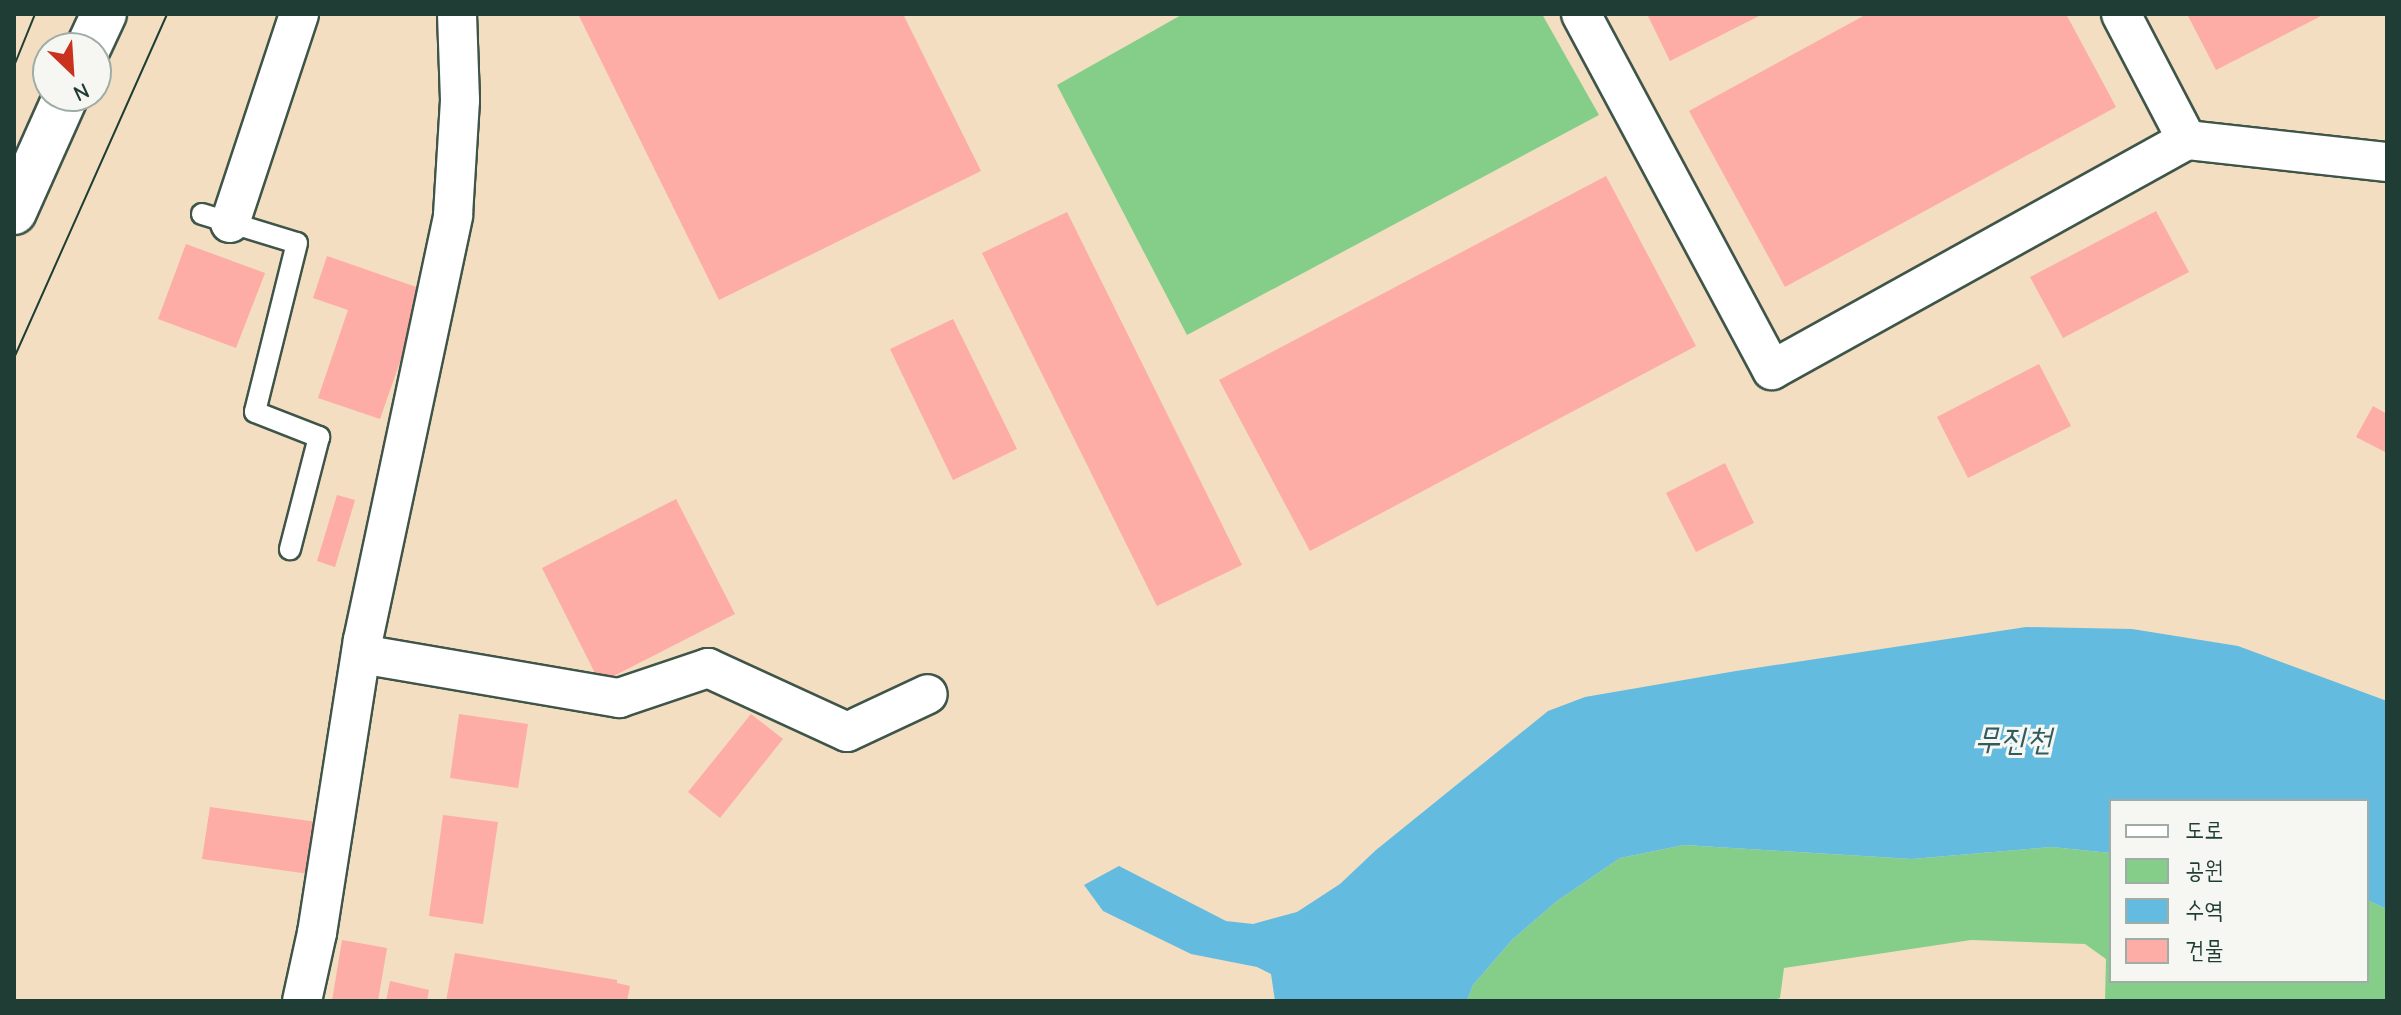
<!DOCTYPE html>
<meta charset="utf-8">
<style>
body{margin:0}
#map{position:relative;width:2401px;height:1015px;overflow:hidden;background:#f3dec1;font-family:"Comic Neue","Poor Story",sans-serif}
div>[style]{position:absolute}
.green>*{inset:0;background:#84ce8a}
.water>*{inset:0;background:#63bbe0}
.building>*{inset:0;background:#fdaca6}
.roads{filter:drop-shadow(2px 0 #3f5549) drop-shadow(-2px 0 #3f5549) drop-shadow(0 2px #3f5549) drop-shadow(0 -2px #3f5549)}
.lane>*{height:20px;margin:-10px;padding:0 10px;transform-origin:10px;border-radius:10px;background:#fff}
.street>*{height:38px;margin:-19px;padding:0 19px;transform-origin:19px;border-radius:19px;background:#fff}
.primary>*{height:44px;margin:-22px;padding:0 22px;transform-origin:22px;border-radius:22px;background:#fff}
.tram>*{height:2px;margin:-1px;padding:0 1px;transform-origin:1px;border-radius:1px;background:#1f3d34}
span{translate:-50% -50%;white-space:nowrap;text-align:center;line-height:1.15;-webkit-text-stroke:6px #f6f6f2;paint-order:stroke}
.water-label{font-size:32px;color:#305c5f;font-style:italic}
.frame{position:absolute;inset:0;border:16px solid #1f3d34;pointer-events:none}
.legend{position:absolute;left:2109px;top:799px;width:260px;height:184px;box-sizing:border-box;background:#f6f6f2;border:2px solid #a0aca6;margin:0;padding:10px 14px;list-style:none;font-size:24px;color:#1f3d34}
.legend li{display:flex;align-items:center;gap:16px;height:40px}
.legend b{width:40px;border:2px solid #a0aca6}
.north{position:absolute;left:32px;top:32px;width:80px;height:80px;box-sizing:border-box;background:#f6f6f2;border:2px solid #a0aca6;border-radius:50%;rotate:155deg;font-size:22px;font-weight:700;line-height:32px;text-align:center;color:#1f3d34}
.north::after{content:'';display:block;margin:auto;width:28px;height:36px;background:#c8321e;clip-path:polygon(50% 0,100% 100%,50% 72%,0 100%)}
</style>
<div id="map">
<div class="green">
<i style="clip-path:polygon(1183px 14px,1542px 14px,1599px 115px,1187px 335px,1057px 85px)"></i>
<i style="clip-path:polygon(1684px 845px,1912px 859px,2051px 847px,2111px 853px,2111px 981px,2367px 981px,2367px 900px,2387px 909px,2387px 1001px,2105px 1001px,2106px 959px,2085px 944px,1971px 940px,1784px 968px,1780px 998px,1771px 1001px,1467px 1001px,1473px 985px,1512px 940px,1557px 901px,1620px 858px)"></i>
</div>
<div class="water">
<i style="clip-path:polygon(2026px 627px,2132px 629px,2238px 646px,2387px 701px,2387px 909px,2367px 900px,2367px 801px,2111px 801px,2111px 853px,2051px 847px,1912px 859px,1684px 845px,1620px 858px,1557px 901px,1512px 940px,1473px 985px,1467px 1001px,1275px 1001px,1271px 974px,1257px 967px,1191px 954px,1103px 911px,1084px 885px,1119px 866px,1226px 921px,1253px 924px,1297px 912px,1340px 884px,1376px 850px,1548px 711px,1585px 697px,1736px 671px)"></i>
</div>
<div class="building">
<i style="clip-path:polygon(578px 14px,903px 14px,981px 171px,719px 300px)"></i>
<i style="clip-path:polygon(1647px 14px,1763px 14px,1670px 61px)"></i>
<i style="clip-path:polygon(1867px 14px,2066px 14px,2116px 107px,1785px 287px,1689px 111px)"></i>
<i style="clip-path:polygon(2187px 14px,2325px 14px,2216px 70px)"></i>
<i style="clip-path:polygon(1606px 176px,1696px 346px,1310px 551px,1219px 380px)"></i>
<i style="clip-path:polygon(2156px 211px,2189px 272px,2063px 338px,2030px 277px)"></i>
<i style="clip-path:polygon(1067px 212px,1242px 565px,1157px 606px,982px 253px)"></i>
<i style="clip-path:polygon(186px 244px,265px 273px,236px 348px,158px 319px)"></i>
<i style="clip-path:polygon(327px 256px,425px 290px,380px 419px,318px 398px,348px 310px,313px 298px)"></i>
<i style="clip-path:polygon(953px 319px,1017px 449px,953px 480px,890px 349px)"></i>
<i style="clip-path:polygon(2039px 364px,2071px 426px,1968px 478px,1937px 417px)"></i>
<i style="clip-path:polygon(2373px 406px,2387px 414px,2387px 453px,2356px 437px)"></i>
<i style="clip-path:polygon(1725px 463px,1754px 523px,1696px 552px,1666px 493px)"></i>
<i style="clip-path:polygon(337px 495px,355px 500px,335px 567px,317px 561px)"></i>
<i style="clip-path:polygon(676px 499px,735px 614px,600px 683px,542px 568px)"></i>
<i style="clip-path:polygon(459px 714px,528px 724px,518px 788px,450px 778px)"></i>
<i style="clip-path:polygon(751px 714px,783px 739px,720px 818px,688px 792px)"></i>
<i style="clip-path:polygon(210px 807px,317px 822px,309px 874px,202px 859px)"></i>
<i style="clip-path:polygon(443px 815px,498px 822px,483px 924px,429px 916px)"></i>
<i style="clip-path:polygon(342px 940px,387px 948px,378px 1001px,332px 1001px)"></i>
<i style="clip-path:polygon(455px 953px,617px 980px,617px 983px,630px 986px,627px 1001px,446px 1001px)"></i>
<i style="clip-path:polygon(390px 981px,429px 990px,427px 1001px,386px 1001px)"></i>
</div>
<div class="roads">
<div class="lane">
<i style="left:202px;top:214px;width:99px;rotate:17deg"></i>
<i style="left:297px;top:243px;width:174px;rotate:104deg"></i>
<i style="left:255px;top:412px;width:69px;rotate:21.3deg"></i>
<i style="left:319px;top:437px;width:116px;rotate:104.5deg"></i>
</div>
<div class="street">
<i style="left:1581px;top:14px;width:404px;rotate:61.8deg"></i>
<i style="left:1772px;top:370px;width:474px;rotate:-29deg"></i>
<i style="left:2187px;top:140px;width:201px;rotate:6.3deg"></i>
<i style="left:2121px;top:14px;width:142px;rotate:62.4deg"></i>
<i style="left:230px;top:223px;width:220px;rotate:-71.7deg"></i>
<i style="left:361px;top:654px;width:262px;rotate:9.7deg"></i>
<i style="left:619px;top:698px;width:94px;rotate:-18.6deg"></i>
<i style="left:708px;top:668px;width:153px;rotate:24.7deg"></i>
<i style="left:847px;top:732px;width:89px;rotate:-25.1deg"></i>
<i style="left:302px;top:1001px;width:70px;rotate:-77.6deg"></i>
<i style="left:317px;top:933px;width:297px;rotate:-81.1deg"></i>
<i style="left:363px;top:640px;width:434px;rotate:-78deg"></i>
<i style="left:453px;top:215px;width:115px;rotate:-86.5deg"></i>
<i style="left:460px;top:100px;width:86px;rotate:-92deg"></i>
</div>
<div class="primary">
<i style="left:88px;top:48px;width:38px;rotate:-65deg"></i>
<i style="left:14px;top:212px;width:127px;rotate:-65.9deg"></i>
</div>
</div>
<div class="tram">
<i style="left:14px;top:66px;width:56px;rotate:-68deg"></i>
<i style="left:14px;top:358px;width:376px;rotate:-66deg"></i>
</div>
<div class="water-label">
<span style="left:2013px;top:740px">무진천</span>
</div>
<div class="frame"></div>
<ul class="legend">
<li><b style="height:10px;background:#fff"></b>도로</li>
<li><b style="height:22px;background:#84ce8a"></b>공원</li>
<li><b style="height:22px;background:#63bbe0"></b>수역</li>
<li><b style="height:22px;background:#fdaca6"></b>건물</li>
</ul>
<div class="north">N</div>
</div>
